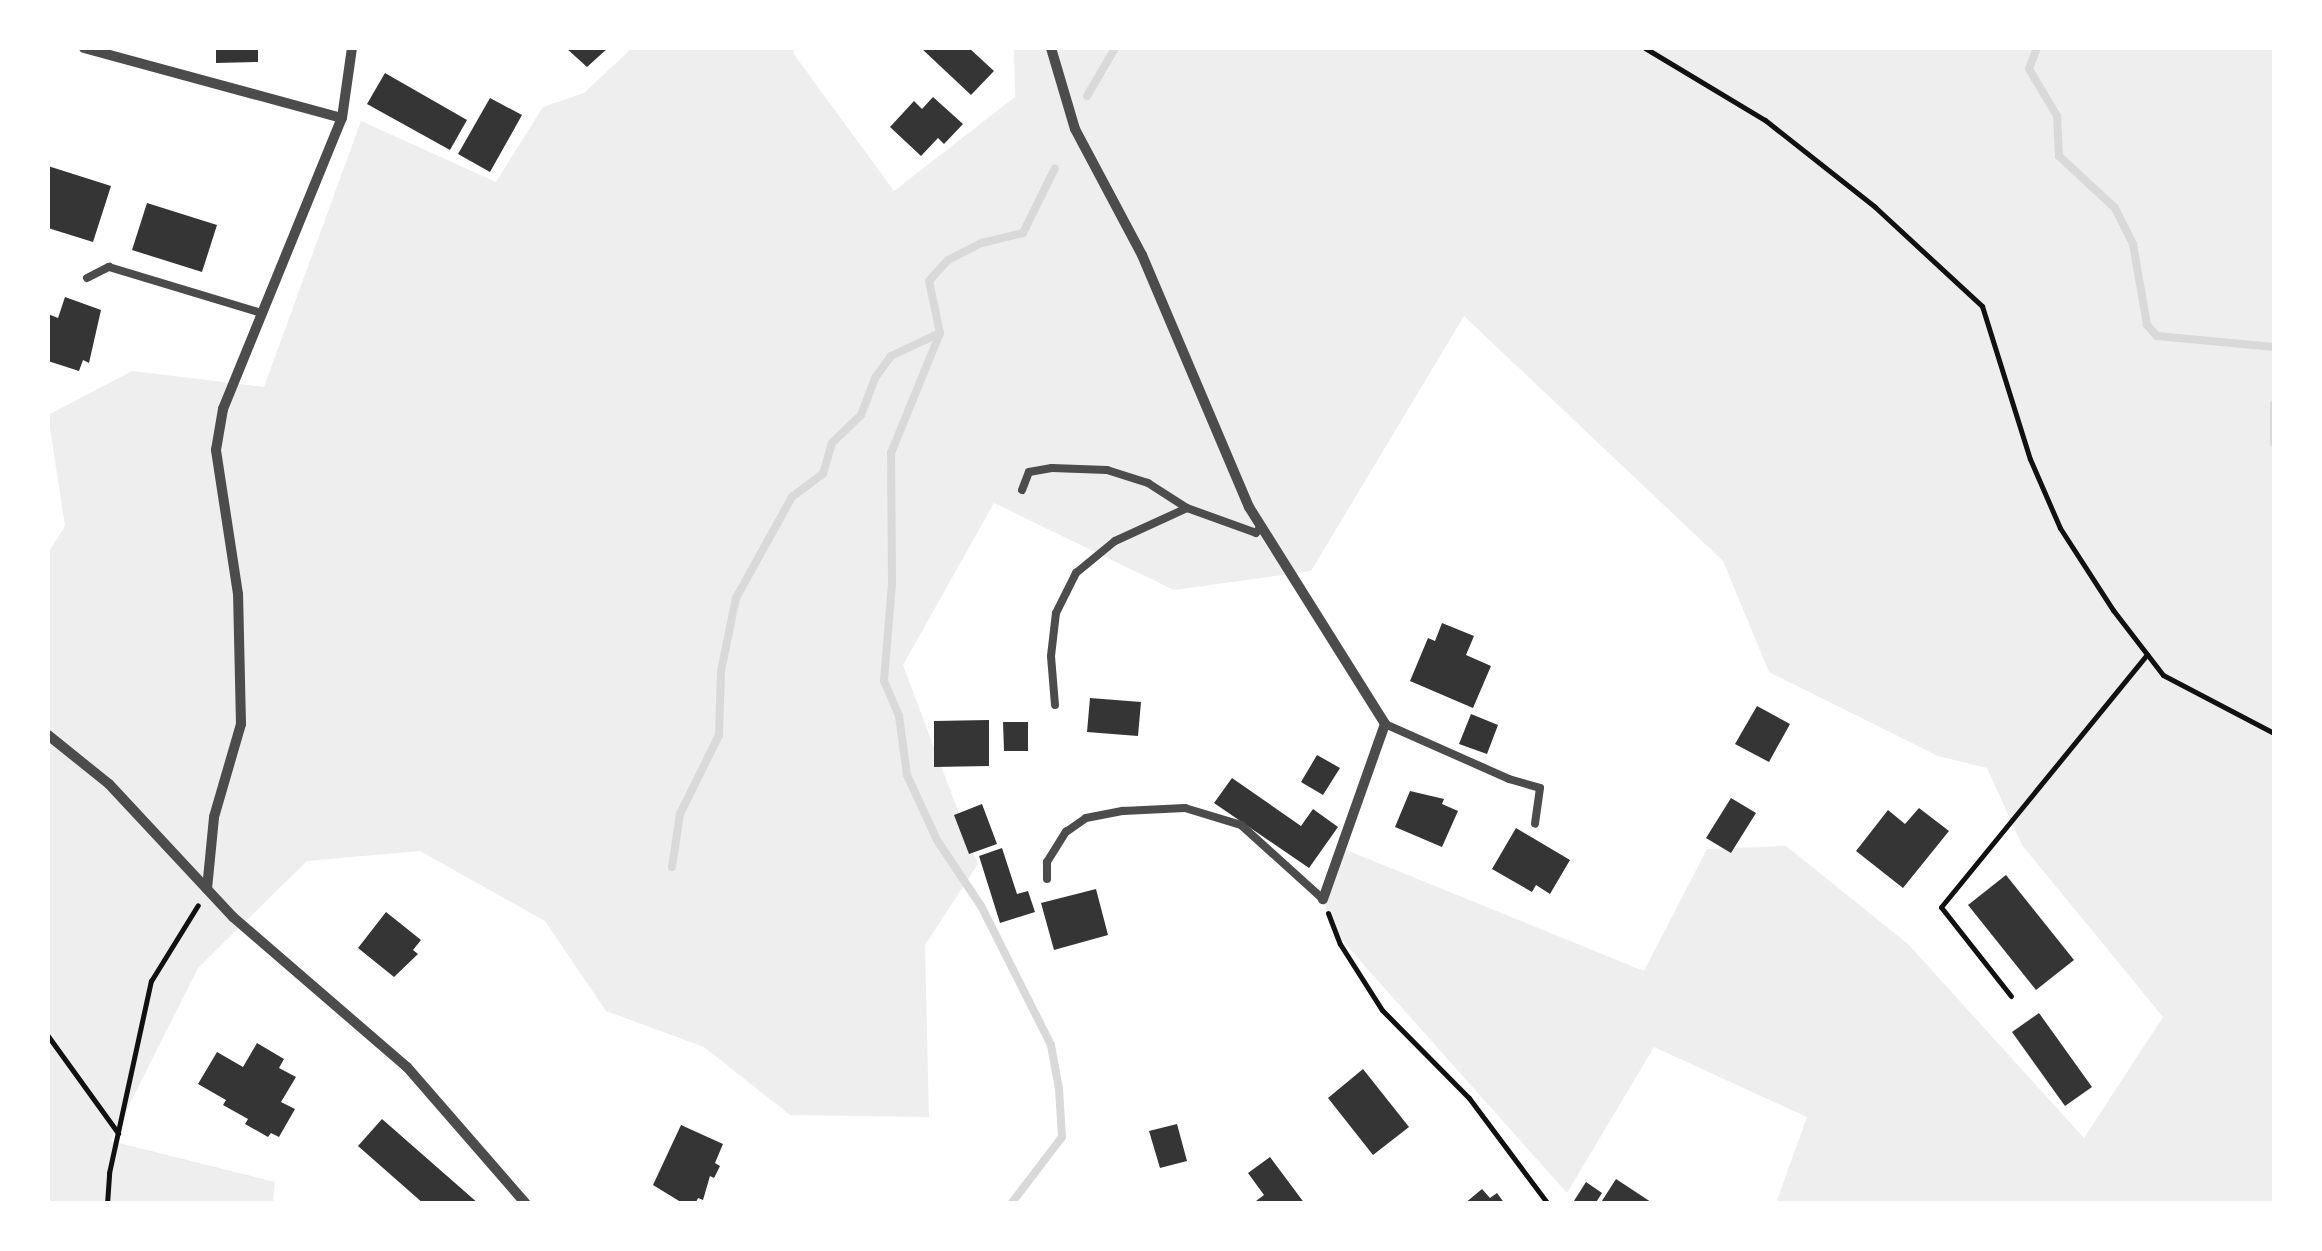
<!DOCTYPE html>
<style>
body{margin:0}
#map{position:relative;width:2322px;height:1251px;overflow:hidden;background:#fff;font-family:"Source Serif 4",serif}
div>[style]{position:absolute}
.green>*{inset:0;background:#eee}
.stream>*{height:8px;margin:-4px;padding:0 4px;transform-origin:4px;border-radius:4px;background:#d9d9d9}
.building>*{inset:0;background:#353535}
.path>*{height:5px;margin:-2.5px;padding:0 2.5px;transform-origin:2.5px;border-radius:2.5px;background:#111}
.service>*{height:8px;margin:-4px;padding:0 4px;transform-origin:4px;border-radius:4px;background:#4c4c4c}
.minor>*{height:10px;margin:-5px;padding:0 5px;transform-origin:5px;border-radius:5px;background:#4c4c4c}
span{translate:-50% -50%;white-space:nowrap;text-align:center;line-height:1.15;-webkit-text-stroke:8px #fff;paint-order:stroke}
.frame{position:absolute;inset:0;border:50px solid #fff;pointer-events:none}
</style>
<div id="map">
<div class="green">
<i style="clip-path:polygon(632px 48px,795px 48px,793px 53px,894px 191px,1015px 97px,1014px 48px,2274px 48px,2274px 1203px,1776px 1203px,1807px 1117px,1654px 1047px,1567px 1193px,1330px 927px,1323px 899px,1344px 849px,1644px 971px,1707px 849px,1786px 846px,1908px 944px,2084px 1138px,2163px 1017px,2022px 845px,1987px 768px,1938px 756px,1769px 672px,1723px 561px,1464px 316px,1311px 571px,1174px 590px,994px 503px,903px 665px,978px 864px,925px 945px,929px 1117px,790px 1115px,704px 1047px,606px 1011px,545px 921px,420px 851px,307px 861px,198px 968px,111px 1141px,275px 1182px,273px 1203px,48px 1203px,48px 553px,65px 526px,48px 415px,132px 371px,264px 387px,361px 121px,496px 182px,543px 107px,584px 93px)"></i>
</div>
<div class="stream">
<i style="left:2037px;top:48px;width:22px;rotate:111deg"></i>
<i style="left:2029px;top:69px;width:55px;rotate:59.2deg"></i>
<i style="left:2057px;top:116px;width:40px;rotate:87.1deg"></i>
<i style="left:2059px;top:156px;width:76px;rotate:42.9deg"></i>
<i style="left:2115px;top:208px;width:40px;rotate:63.4deg"></i>
<i style="left:2133px;top:244px;width:82px;rotate:80.2deg"></i>
<i style="left:2147px;top:325px;width:15px;rotate:48deg"></i>
<i style="left:2157px;top:336px;width:118px;rotate:5.4deg"></i>
<i style="left:1087px;top:96px;width:56px;rotate:-59.7deg"></i>
<i style="left:2274px;top:404px;width:39px;rotate:90deg"></i>
<i style="left:672px;top:867px;width:54px;rotate:-81.4deg"></i>
<i style="left:680px;top:814px;width:88px;rotate:-63.7deg"></i>
<i style="left:719px;top:735px;width:64px;rotate:-88.2deg"></i>
<i style="left:721px;top:671px;width:75px;rotate:-78.4deg"></i>
<i style="left:736px;top:598px;width:115px;rotate:-61deg"></i>
<i style="left:792px;top:497px;width:39px;rotate:-37deg"></i>
<i style="left:823px;top:474px;width:32px;rotate:-74deg"></i>
<i style="left:832px;top:443px;width:40px;rotate:-44deg"></i>
<i style="left:861px;top:415px;width:40px;rotate:-69deg"></i>
<i style="left:875px;top:378px;width:27px;rotate:-54deg"></i>
<i style="left:891px;top:356px;width:52px;rotate:-25.1deg"></i>
<i style="left:1011px;top:1204px;width:84px;rotate:-52.7deg"></i>
<i style="left:1062px;top:1137px;width:48px;rotate:-93.6deg"></i>
<i style="left:1059px;top:1089px;width:45px;rotate:-100.3deg"></i>
<i style="left:1051px;top:1045px;width:156px;rotate:-116.7deg"></i>
<i style="left:981px;top:906px;width:79px;rotate:-123.7deg"></i>
<i style="left:937px;top:840px;width:72px;rotate:-114.8deg"></i>
<i style="left:907px;top:775px;width:60px;rotate:-97.7deg"></i>
<i style="left:899px;top:716px;width:38px;rotate:-113deg"></i>
<i style="left:884px;top:681px;width:98px;rotate:-85.3deg"></i>
<i style="left:892px;top:583px;width:130px;rotate:-90.4deg"></i>
<i style="left:891px;top:453px;width:130px;rotate:-67.8deg"></i>
<i style="left:940px;top:333px;width:53px;rotate:-101.9deg"></i>
<i style="left:929px;top:281px;width:28px;rotate:-48deg"></i>
<i style="left:948px;top:260px;width:38px;rotate:-27deg"></i>
<i style="left:982px;top:243px;width:42px;rotate:-13.7deg"></i>
<i style="left:1023px;top:233px;width:72px;rotate:-63.8deg"></i>
</div>
<div class="building">
<i style="clip-path:polygon(216px 48px,258px 48px,258px 62px,216px 63px)"></i>
<i style="clip-path:polygon(566px 48px,608px 48px,587px 67px)"></i>
<i style="clip-path:polygon(921px 48px,969px 48px,994px 71px,971px 95px)"></i>
<i style="clip-path:polygon(385px 73px,467px 120px,450px 150px,367px 104px)"></i>
<i style="clip-path:polygon(933px 97px,963px 124px,944px 144px,938px 138px,921px 156px,890px 127px,914px 101px,922px 109px)"></i>
<i style="clip-path:polygon(490px 98px,522px 115px,490px 172px,458px 154px)"></i>
<i style="clip-path:polygon(48px 166px,111px 186px,93px 242px,48px 228px)"></i>
<i style="clip-path:polygon(147px 203px,217px 225px,202px 272px,132px 250px)"></i>
<i style="clip-path:polygon(65px 297px,101px 310px,89px 363px,83px 360px,79px 371px,48px 361px,48px 314px,58px 318px)"></i>
<i style="clip-path:polygon(1442px 623px,1474px 636px,1466px 655px,1491px 666px,1473px 708px,1410px 681px,1428px 638px,1435px 641px)"></i>
<i style="clip-path:polygon(1090px 698px,1141px 702px,1138px 736px,1087px 732px)"></i>
<i style="clip-path:polygon(1757px 706px,1790px 724px,1769px 762px,1735px 744px)"></i>
<i style="clip-path:polygon(1471px 714px,1498px 725px,1487px 754px,1459px 744px)"></i>
<i style="clip-path:polygon(989px 720px,989px 766px,934px 767px,934px 721px)"></i>
<i style="clip-path:polygon(1003px 722px,1028px 722px,1028px 751px,1004px 751px)"></i>
<i style="clip-path:polygon(1317px 755px,1340px 768px,1323px 795px,1301px 782px)"></i>
<i style="clip-path:polygon(1232px 778px,1301px 826px,1313px 809px,1338px 827px,1309px 868px,1214px 803px)"></i>
<i style="clip-path:polygon(1410px 791px,1444px 799px,1442px 804px,1458px 811px,1442px 847px,1395px 827px)"></i>
<i style="clip-path:polygon(1731px 798px,1756px 813px,1731px 853px,1706px 838px)"></i>
<i style="clip-path:polygon(982px 804px,997px 844px,969px 854px,954px 815px)"></i>
<i style="clip-path:polygon(1919px 808px,1949px 831px,1903px 888px,1856px 851px,1888px 810px,1905px 824px)"></i>
<i style="clip-path:polygon(1516px 828px,1570px 860px,1550px 894px,1536px 885px,1532px 892px,1492px 869px)"></i>
<i style="clip-path:polygon(1002px 848px,1017px 894px,1028px 891px,1035px 912px,1000px 923px,979px 856px)"></i>
<i style="clip-path:polygon(2006px 875px,2074px 960px,2036px 990px,1968px 905px)"></i>
<i style="clip-path:polygon(1096px 889px,1108px 935px,1054px 950px,1041px 903px)"></i>
<i style="clip-path:polygon(386px 912px,421px 940px,413px 950px,418px 954px,394px 977px,358px 948px)"></i>
<i style="clip-path:polygon(2039px 1013px,2092px 1087px,2065px 1106px,2012px 1032px)"></i>
<i style="clip-path:polygon(257px 1043px,284px 1059px,279px 1068px,296px 1077px,281px 1102px,295px 1109px,279px 1137px,271px 1133px,268px 1137px,245px 1124px,248px 1119px,223px 1105px,226px 1100px,198px 1084px,217px 1052px,243px 1067px)"></i>
<i style="clip-path:polygon(1363px 1069px,1409px 1127px,1373px 1155px,1328px 1098px)"></i>
<i style="clip-path:polygon(382px 1119px,479px 1204px,424px 1204px,358px 1146px)"></i>
<i style="clip-path:polygon(1177px 1124px,1187px 1161px,1160px 1168px,1149px 1131px)"></i>
<i style="clip-path:polygon(681px 1125px,723px 1144px,715px 1163px,720px 1166px,714px 1178px,710px 1176px,703px 1200px,698px 1198px,695px 1204px,684px 1204px,653px 1185px)"></i>
<i style="clip-path:polygon(1270px 1157px,1305px 1204px,1252px 1204px,1264px 1195px,1248px 1173px)"></i>
<i style="clip-path:polygon(1616px 1179px,1654px 1204px,1600px 1204px)"></i>
<i style="clip-path:polygon(1586px 1182px,1602px 1193px,1595px 1204px,1572px 1204px)"></i>
<i style="clip-path:polygon(1482px 1189px,1490px 1198px,1497px 1193px,1505px 1204px,1464px 1204px)"></i>
</div>
<div class="path">
<i style="left:1645px;top:48px;width:140px;rotate:31deg"></i>
<i style="left:1765px;top:120px;width:140px;rotate:38.3deg"></i>
<i style="left:1875px;top:207px;width:146px;rotate:42.8deg"></i>
<i style="left:1982px;top:306px;width:160px;rotate:72.6deg"></i>
<i style="left:2030px;top:459px;width:75px;rotate:66.5deg"></i>
<i style="left:2060px;top:528px;width:98px;rotate:57.1deg"></i>
<i style="left:2113px;top:610px;width:82px;rotate:52.4deg"></i>
<i style="left:2163px;top:675px;width:125px;rotate:27.6deg"></i>
<i style="left:1328px;top:913px;width:33px;rotate:69deg"></i>
<i style="left:1340px;top:944px;width:78px;rotate:57.5deg"></i>
<i style="left:1382px;top:1010px;width:124px;rotate:45.3deg"></i>
<i style="left:1469px;top:1098px;width:132px;rotate:53.3deg"></i>
<i style="left:2011px;top:996px;width:113px;rotate:-128.2deg"></i>
<i style="left:1941px;top:907px;width:326px;rotate:-50.8deg"></i>
<i style="left:48px;top:1036px;width:120px;rotate:54.2deg"></i>
<i style="left:107px;top:1204px;width:31px;rotate:-86deg"></i>
<i style="left:109px;top:1173px;width:197px;rotate:-77.7deg"></i>
<i style="left:151px;top:981px;width:89px;rotate:-58.3deg"></i>
</div>
<div class="service">
<i style="left:87px;top:278px;width:25px;rotate:-27deg"></i>
<i style="left:109px;top:267px;width:159px;rotate:16.8deg"></i>
<i style="left:1022px;top:490px;width:19px;rotate:-69deg"></i>
<i style="left:1029px;top:472px;width:23px;rotate:-10deg"></i>
<i style="left:1052px;top:468px;width:55px;rotate:2.1deg"></i>
<i style="left:1107px;top:470px;width:43px;rotate:17.6deg"></i>
<i style="left:1148px;top:483px;width:46px;rotate:32.7deg"></i>
<i style="left:1187px;top:508px;width:73px;rotate:19.9deg"></i>
<i style="left:1256px;top:533px;width:9px;rotate:-54deg"></i>
<i style="left:1055px;top:705px;width:49px;rotate:-94.7deg"></i>
<i style="left:1051px;top:656px;width:43px;rotate:-83.4deg"></i>
<i style="left:1056px;top:613px;width:45px;rotate:-63.4deg"></i>
<i style="left:1076px;top:573px;width:50px;rotate:-39.4deg"></i>
<i style="left:1115px;top:541px;width:79px;rotate:-24.6deg"></i>
<i style="left:1385px;top:724px;width:136px;rotate:23.9deg"></i>
<i style="left:1509px;top:779px;width:32px;rotate:16deg"></i>
<i style="left:1540px;top:788px;width:36px;rotate:98deg"></i>
<i style="left:1047px;top:879px;width:17px;rotate:-90deg"></i>
<i style="left:1047px;top:862px;width:36px;rotate:-58deg"></i>
<i style="left:1066px;top:832px;width:24px;rotate:-35deg"></i>
<i style="left:1086px;top:818px;width:38px;rotate:-11deg"></i>
<i style="left:1123px;top:811px;width:62px;rotate:-2.8deg"></i>
<i style="left:1185px;top:808px;width:59px;rotate:16.9deg"></i>
<i style="left:1241px;top:825px;width:110px;rotate:42.1deg"></i>
</div>
<div class="minor">
<i style="left:84px;top:48px;width:267px;rotate:15.2deg"></i>
<i style="left:1051px;top:48px;width:84px;rotate:73.5deg"></i>
<i style="left:1075px;top:129px;width:143px;rotate:62deg"></i>
<i style="left:1142px;top:255px;width:274px;rotate:67deg"></i>
<i style="left:1249px;top:507px;width:256px;rotate:57.9deg"></i>
<i style="left:1385px;top:724px;width:186px;rotate:109.5deg"></i>
<i style="left:48px;top:735px;width:78px;rotate:38.8deg"></i>
<i style="left:109px;top:784px;width:182px;rotate:47deg"></i>
<i style="left:233px;top:917px;width:230px;rotate:40.8deg"></i>
<i style="left:407px;top:1067px;width:181px;rotate:49deg"></i>
<i style="left:207px;top:889px;width:72px;rotate:-84.4deg"></i>
<i style="left:214px;top:817px;width:97px;rotate:-73.8deg"></i>
<i style="left:241px;top:724px;width:130px;rotate:-91.3deg"></i>
<i style="left:238px;top:594px;width:146px;rotate:-98.7deg"></i>
<i style="left:216px;top:450px;width:42px;rotate:-80.3deg"></i>
<i style="left:223px;top:409px;width:314px;rotate:-67.8deg"></i>
<i style="left:342px;top:118px;width:71px;rotate:-81.9deg"></i>
</div>
<div class="frame"></div>
</div>
